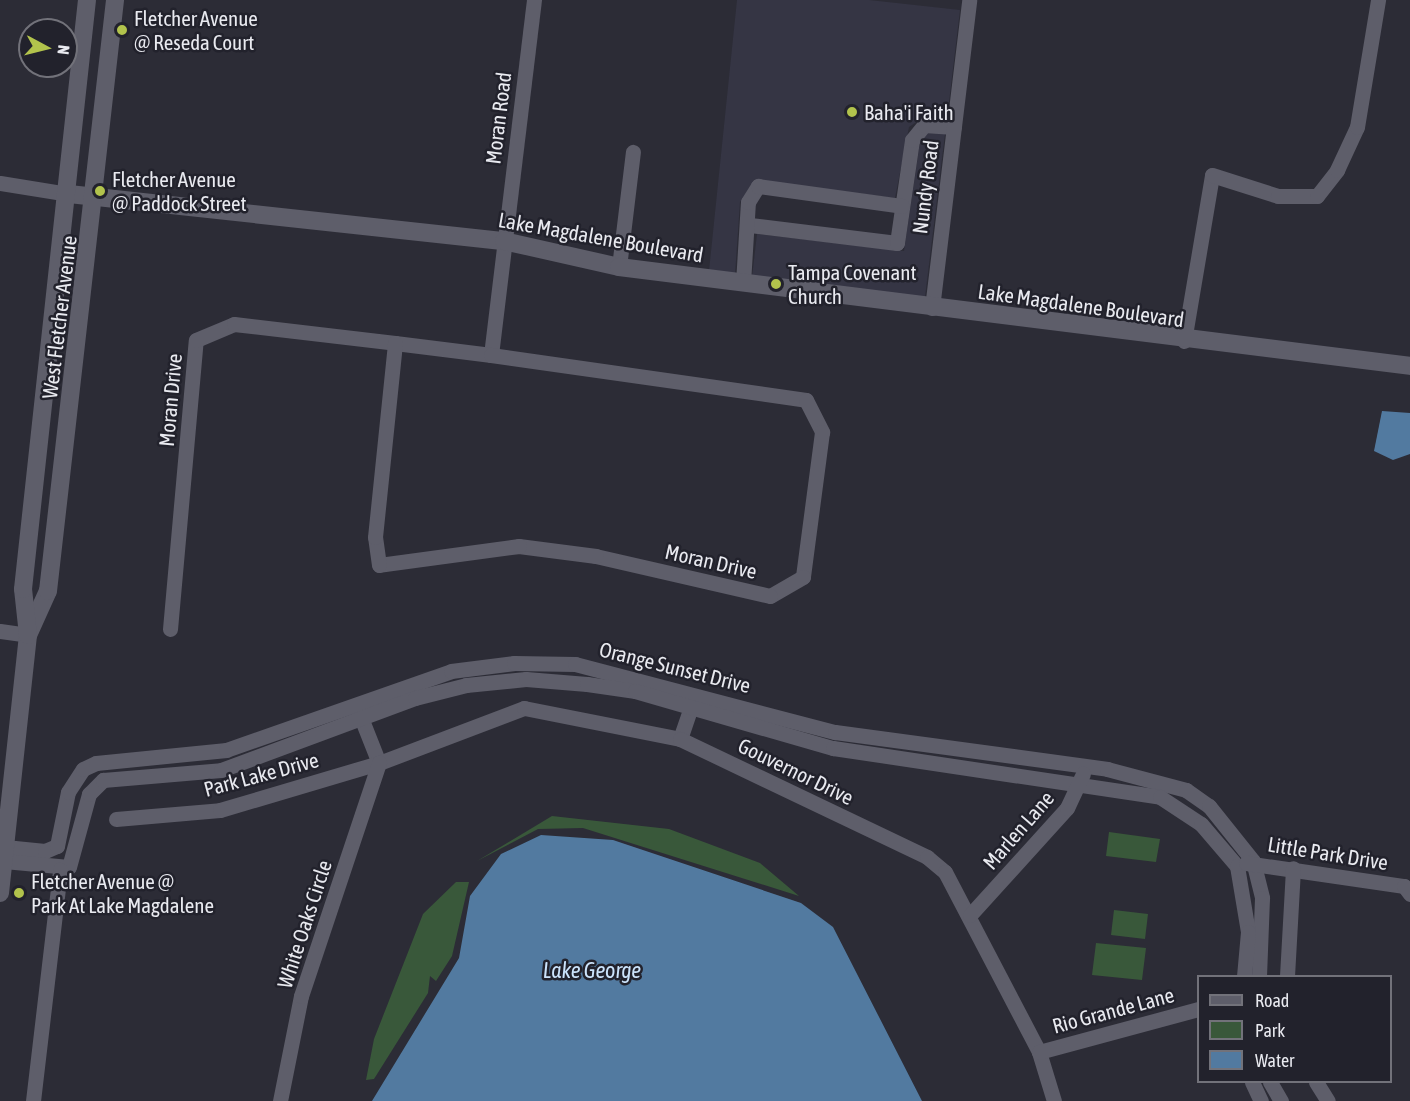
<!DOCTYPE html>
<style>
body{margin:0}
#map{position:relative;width:1410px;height:1101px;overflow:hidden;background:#2c2c36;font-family:"Asap Condensed",sans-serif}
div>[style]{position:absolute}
.built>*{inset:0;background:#353544}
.green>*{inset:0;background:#39583a}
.water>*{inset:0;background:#527aa0}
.minor>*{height:15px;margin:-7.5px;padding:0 7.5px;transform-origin:7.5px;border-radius:7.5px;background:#5e5e6a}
.tertiary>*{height:18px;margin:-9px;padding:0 9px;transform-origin:9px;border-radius:9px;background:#5e5e6a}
.secondary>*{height:18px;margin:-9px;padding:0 9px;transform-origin:9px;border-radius:9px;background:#5e5e6a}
.dots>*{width:16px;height:16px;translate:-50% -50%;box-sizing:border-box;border:3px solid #22222c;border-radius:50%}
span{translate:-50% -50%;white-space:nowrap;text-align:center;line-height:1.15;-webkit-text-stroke:5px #22222c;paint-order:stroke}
.poi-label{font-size:21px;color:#e9eaf0}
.left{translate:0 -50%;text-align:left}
.street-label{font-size:21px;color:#e9eaf0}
.water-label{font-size:22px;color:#cce4fc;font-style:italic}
.legend{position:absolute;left:1197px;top:975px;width:195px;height:108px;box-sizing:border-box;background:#22222c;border:2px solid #72727a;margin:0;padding:8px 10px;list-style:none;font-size:18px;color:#e9eaf0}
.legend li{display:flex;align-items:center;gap:12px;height:30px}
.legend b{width:30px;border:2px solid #72727a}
.north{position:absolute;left:18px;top:18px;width:60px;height:60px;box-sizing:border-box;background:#22222c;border:2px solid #72727a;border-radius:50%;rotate:97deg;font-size:16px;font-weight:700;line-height:24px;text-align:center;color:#e9eaf0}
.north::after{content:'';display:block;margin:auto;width:21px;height:27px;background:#b2c34c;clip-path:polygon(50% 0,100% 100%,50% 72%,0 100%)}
</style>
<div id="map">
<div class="built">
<i style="clip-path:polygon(737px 0,869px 0,960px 10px,947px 119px,924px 117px,909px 127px,895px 198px,754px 180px,740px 202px,735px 275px,709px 271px)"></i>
<i style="clip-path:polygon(927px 132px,945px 134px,925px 297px,752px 277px,757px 234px,904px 251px,920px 142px)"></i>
</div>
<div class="green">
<i style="clip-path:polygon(552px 816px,669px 829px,760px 863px,799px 896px,583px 828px,538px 829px,477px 861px)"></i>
<i style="clip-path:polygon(1109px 832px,1160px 839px,1156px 862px,1106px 856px)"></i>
<i style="clip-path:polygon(456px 882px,469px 882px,452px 956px,436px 981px,430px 976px,428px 993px,374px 1079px,366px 1080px,374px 1039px,423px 914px)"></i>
<i style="clip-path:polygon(1114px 910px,1148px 914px,1145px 939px,1111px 935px)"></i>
<i style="clip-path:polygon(1096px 943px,1146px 948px,1142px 980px,1092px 975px)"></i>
</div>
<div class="water">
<i style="clip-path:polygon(1382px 411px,1410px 413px,1410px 454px,1393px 460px,1374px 451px)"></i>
<i style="clip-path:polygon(541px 835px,613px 840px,801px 903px,833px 927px,922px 1101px,372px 1101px,459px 958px,470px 896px,501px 854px)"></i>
</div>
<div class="minor">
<i style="left:0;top:183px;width:70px;rotate:9.1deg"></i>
<i style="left:750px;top:225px;width:148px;rotate:7deg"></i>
<i style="left:897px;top:243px;width:104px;rotate:-81.7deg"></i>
<i style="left:912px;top:140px;width:19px;rotate:-51deg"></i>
<i style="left:924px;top:125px;width:30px;rotate:4deg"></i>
<i style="left:619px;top:267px;width:116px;rotate:-83.1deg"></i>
<i style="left:743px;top:283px;width:81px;rotate:-86.5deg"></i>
<i style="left:748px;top:202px;width:19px;rotate:-58deg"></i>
<i style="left:758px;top:186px;width:145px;rotate:7.9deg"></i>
<i style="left:932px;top:308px;width:310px;rotate:-83.1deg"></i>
<i style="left:1184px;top:341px;width:168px;rotate:-80.4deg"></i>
<i style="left:1212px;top:175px;width:69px;rotate:17.7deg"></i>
<i style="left:1278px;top:196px;width:39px"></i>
<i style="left:1317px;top:196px;width:33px;rotate:-52deg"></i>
<i style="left:1337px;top:170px;width:47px;rotate:-65.1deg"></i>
<i style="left:1357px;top:127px;width:129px;rotate:-80.6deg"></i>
<i style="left:491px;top:355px;width:358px;rotate:-83.1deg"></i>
<i style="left:170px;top:629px;width:290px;rotate:-84.9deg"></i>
<i style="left:196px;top:340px;width:41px;rotate:-22.8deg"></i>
<i style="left:234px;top:324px;width:162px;rotate:6.7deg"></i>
<i style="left:395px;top:343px;width:97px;rotate:7.1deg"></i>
<i style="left:491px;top:355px;width:318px;rotate:8.1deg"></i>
<i style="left:806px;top:400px;width:36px;rotate:63deg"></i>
<i style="left:822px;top:432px;width:146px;rotate:97.5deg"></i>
<i style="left:803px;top:577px;width:38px;rotate:150deg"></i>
<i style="left:770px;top:596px;width:179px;rotate:-167.1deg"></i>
<i style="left:596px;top:556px;width:78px;rotate:-172.6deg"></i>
<i style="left:519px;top:546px;width:141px;rotate:172.3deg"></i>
<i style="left:379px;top:565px;width:28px;rotate:-98deg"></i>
<i style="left:375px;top:537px;width:195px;rotate:-84.1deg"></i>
<i style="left:0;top:631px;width:28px;rotate:8deg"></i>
<i style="left:358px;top:710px;width:57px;rotate:68.4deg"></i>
<i style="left:680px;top:739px;width:43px;rotate:-71.1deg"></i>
<i style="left:116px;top:819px;width:104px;rotate:-4.9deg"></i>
<i style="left:220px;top:810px;width:166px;rotate:-16.5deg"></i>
<i style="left:379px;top:763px;width:155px;rotate:-20.8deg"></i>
<i style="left:524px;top:708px;width:159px;rotate:11.2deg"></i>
<i style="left:680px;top:739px;width:274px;rotate:25.5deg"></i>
<i style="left:927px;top:857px;width:23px;rotate:40deg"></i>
<i style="left:945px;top:872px;width:203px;rotate:62.4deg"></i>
<i style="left:1039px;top:1052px;width:51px;rotate:73deg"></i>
<i style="left:5px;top:847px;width:40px;rotate:5.7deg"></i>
<i style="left:45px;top:851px;width:13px;rotate:-23deg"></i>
<i style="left:57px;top:846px;width:55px;rotate:-78.5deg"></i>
<i style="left:68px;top:792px;width:27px;rotate:-57deg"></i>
<i style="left:83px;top:769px;width:14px;rotate:-25deg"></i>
<i style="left:96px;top:763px;width:131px;rotate:-5.7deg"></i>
<i style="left:226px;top:750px;width:238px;rotate:-19.3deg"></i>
<i style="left:451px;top:671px;width:64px;rotate:-7.2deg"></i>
<i style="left:514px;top:663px;width:61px;rotate:0.9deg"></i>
<i style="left:575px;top:664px;width:269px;rotate:14.7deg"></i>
<i style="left:835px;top:732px;width:275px;rotate:7.7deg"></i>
<i style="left:1107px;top:769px;width:82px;rotate:14.9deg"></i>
<i style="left:1186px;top:790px;width:28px;rotate:35deg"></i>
<i style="left:1209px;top:806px;width:70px;rotate:51.3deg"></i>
<i style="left:1253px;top:861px;width:38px;rotate:76deg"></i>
<i style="left:1262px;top:898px;width:78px;rotate:92.2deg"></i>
<i style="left:4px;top:861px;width:65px;rotate:5.3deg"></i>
<i style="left:69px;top:867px;width:76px;rotate:-74.7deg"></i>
<i style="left:89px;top:794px;width:20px;rotate:-45deg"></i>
<i style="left:103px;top:780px;width:118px;rotate:-4.8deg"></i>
<i style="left:221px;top:770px;width:207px;rotate:-20.4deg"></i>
<i style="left:415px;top:698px;width:53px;rotate:-14.3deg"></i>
<i style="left:466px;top:685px;width:60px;rotate:-5.7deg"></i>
<i style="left:526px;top:679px;width:61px;rotate:4.7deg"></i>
<i style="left:587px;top:684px;width:49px;rotate:8.3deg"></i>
<i style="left:635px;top:691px;width:206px;rotate:16.1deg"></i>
<i style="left:833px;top:748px;width:331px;rotate:8.5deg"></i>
<i style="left:1160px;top:797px;width:49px;rotate:33.4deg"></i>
<i style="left:1201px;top:824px;width:55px;rotate:49.4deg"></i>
<i style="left:1237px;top:866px;width:67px;rotate:80.5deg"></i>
<i style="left:1248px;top:932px;width:44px;rotate:95.2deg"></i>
<i style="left:1246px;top:863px;width:160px;rotate:8.3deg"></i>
<i style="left:1404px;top:886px;width:10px;rotate:53deg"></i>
<i style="left:970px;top:915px;width:144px;rotate:-47.8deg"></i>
<i style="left:1067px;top:808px;width:38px;rotate:-65deg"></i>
<i style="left:1287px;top:976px;width:108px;rotate:-86.8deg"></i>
<i style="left:1039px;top:1052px;width:165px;rotate:-15.1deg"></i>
<i style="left:1252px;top:1082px;width:21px;rotate:65deg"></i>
<i style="left:1270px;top:1082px;width:22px;rotate:60deg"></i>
<i style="left:1316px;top:1082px;width:22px;rotate:58deg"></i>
<i style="left:33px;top:1101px;width:233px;rotate:-83.3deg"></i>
<i style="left:280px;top:1101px;width:107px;rotate:-78.7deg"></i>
<i style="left:301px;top:996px;width:246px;rotate:-71.5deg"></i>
</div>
<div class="tertiary">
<i style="left:69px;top:194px;width:438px;rotate:6.2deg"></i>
<i style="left:504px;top:241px;width:118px;rotate:12.7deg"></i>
<i style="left:619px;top:267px;width:797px;rotate:7.13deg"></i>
</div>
<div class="secondary">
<i style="left:29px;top:633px;width:46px;rotate:-65.7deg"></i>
<i style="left:48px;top:591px;width:595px;rotate:-83.53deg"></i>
<i style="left:0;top:893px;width:260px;rotate:-83.8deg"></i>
<i style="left:28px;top:635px;width:46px;rotate:-96.2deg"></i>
<i style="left:23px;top:589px;width:592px;rotate:-83.8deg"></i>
</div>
<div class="dots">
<i style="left:122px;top:30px;background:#b2c34c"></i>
<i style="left:852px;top:112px;background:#b2c34c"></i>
<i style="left:100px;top:191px;background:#b2c34c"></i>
<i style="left:776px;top:284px;background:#b2c34c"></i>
<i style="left:19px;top:893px;background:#b2c34c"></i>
</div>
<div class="poi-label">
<span class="left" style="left:134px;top:30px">Fletcher Avenue<br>@ Reseda Court</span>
<span class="left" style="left:864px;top:112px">Baha'i Faith</span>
<span class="left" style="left:112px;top:191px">Fletcher Avenue<br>@ Paddock Street</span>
<span class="left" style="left:788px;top:284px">Tampa Covenant<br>Church</span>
<span class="left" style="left:31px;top:893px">Fletcher Avenue @<br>Park At Lake Magdalene</span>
</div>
<div class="street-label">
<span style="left:498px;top:118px;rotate:-83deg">Moran Road</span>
<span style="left:925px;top:187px;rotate:-83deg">Nundy Road</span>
<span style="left:601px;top:237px;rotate:10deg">Lake Magdalene Boulevard</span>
<span style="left:1081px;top:305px;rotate:8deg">Lake Magdalene Boulevard</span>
<span style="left:59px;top:317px;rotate:-83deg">West Fletcher Avenue</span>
<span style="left:170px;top:400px;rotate:-85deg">Moran Drive</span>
<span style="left:711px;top:561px;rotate:13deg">Moran Drive</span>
<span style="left:675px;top:667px;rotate:14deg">Orange Sunset Drive</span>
<span style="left:796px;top:771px;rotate:26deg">Gouvernor Drive</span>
<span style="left:261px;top:774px;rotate:-15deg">Park Lake Drive</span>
<span style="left:1018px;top:830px;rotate:-49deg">Marlen Lane</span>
<span style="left:1328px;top:853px;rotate:9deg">Little Park Drive</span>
<span style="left:304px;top:924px;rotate:-72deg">White Oaks Circle</span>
<span style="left:1113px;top:1010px;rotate:-15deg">Rio Grande Lane</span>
</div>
<div class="water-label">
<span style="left:592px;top:971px">Lake George</span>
</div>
<ul class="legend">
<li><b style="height:8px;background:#5e5e6a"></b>Road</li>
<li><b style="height:16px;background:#39583a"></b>Park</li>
<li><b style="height:16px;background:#527aa0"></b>Water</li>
</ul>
<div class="north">N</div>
</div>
